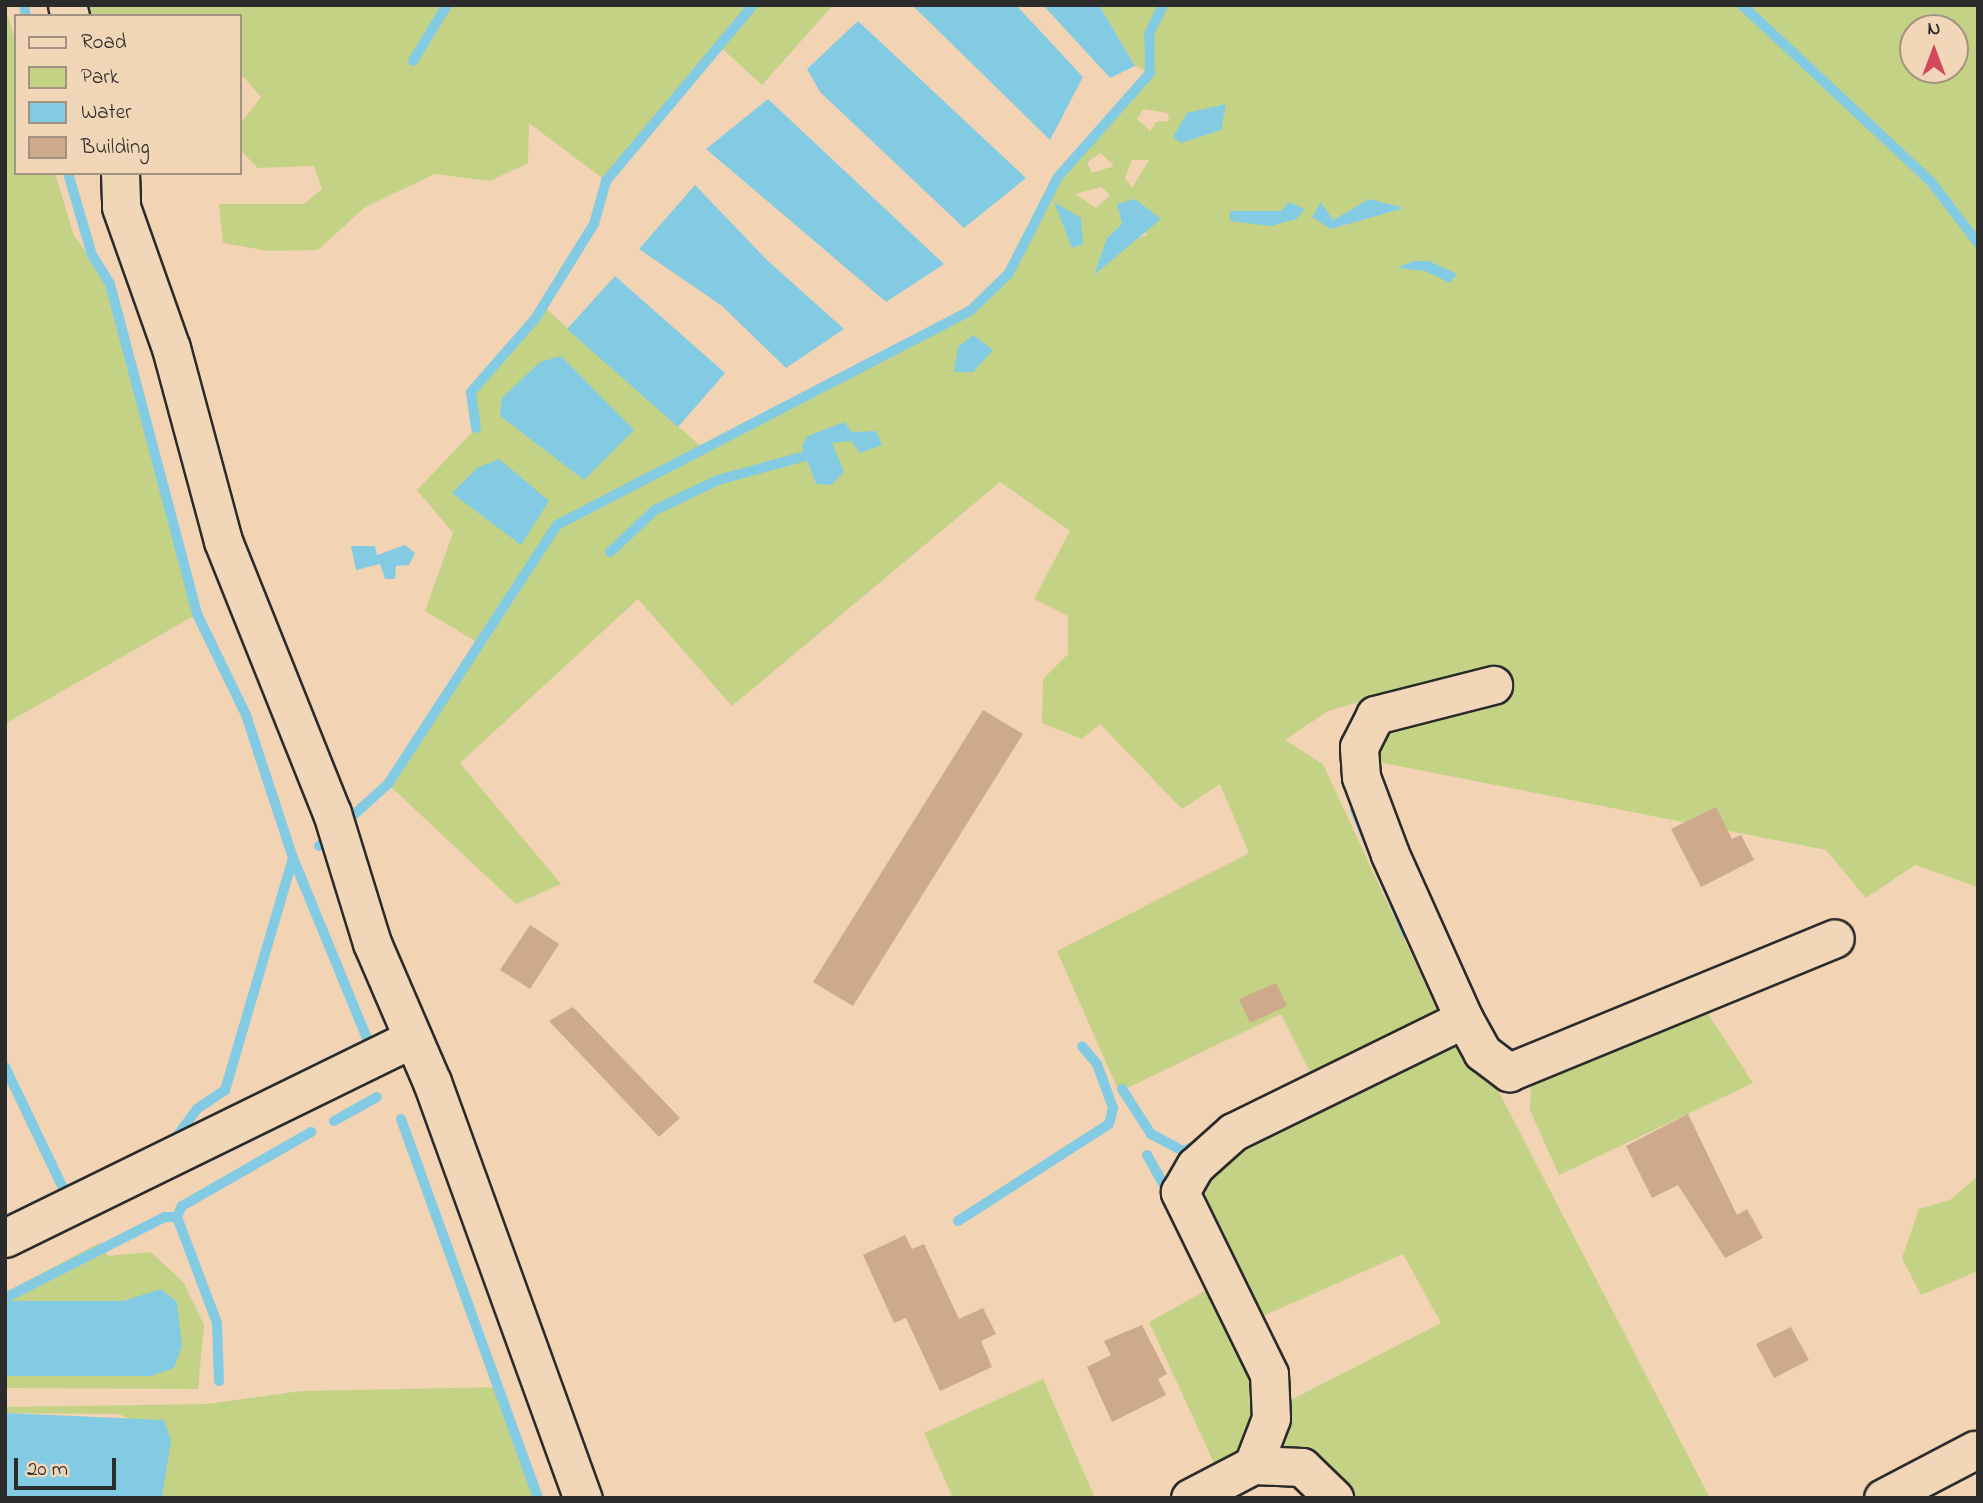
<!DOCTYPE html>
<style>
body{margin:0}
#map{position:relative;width:1983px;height:1503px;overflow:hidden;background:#f2d4b4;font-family:"Indie Flower",sans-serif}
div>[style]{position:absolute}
.green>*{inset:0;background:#c4d286}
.water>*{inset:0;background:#83cbe3}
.stream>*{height:10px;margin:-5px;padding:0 5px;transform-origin:5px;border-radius:5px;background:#83cbe3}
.building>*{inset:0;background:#ccaa8b}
.roads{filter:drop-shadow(2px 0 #2b2b2b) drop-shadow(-2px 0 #2b2b2b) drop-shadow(0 2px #2b2b2b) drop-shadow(0 -2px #2b2b2b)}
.minor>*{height:37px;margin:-18.5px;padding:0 18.5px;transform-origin:18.5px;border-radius:18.5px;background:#f1d6b8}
span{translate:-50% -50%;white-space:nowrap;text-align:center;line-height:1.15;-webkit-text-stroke:6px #f1d6b8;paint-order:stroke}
.frame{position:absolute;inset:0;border:7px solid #2b2b2b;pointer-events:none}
.legend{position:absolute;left:14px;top:14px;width:228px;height:161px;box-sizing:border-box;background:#f1d6b8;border:2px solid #a29280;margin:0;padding:9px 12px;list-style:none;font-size:21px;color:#2b2b2b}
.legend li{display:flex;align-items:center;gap:14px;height:35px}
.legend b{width:35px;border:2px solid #a29280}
.north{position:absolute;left:1899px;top:14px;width:70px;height:70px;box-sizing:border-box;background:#f1d6b8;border:2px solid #a29280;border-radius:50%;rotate:0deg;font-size:19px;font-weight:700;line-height:28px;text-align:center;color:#2b2b2b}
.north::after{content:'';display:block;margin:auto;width:24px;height:32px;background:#d1495b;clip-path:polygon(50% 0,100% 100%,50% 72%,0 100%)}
.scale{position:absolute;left:14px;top:1458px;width:102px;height:32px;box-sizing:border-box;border:4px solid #2b2b2b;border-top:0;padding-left:9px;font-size:21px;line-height:24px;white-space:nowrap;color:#2b2b2b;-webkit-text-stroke:5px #f1d6b8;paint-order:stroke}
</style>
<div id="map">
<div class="green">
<i style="clip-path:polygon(60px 5px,833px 5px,762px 85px,717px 44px,606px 181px,529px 123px,528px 163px,490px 181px,435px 174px,365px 207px,318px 250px,269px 251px,223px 243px,219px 204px,304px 204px,322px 189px,314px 166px,258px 168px,240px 150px,240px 124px,261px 97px,240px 73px,240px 16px,62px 16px)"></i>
<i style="clip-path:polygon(evenodd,1099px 5px,1978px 5px,1978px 887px,1915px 865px,1866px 898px,1826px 850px,1373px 761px,1390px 722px,1516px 685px,1487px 675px,1431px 681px,1328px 711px,1285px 740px,1323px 764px,1440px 1017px,1313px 1078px,1281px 1014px,1119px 1092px,1057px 951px,1249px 853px,1220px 784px,1182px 809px,1100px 724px,1082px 739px,1042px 723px,1043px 679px,1068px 654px,1068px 616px,1034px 599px,1070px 531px,1000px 482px,732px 706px,638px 599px,460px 763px,561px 884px,516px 904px,388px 784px,480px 644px,425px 611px,453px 533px,417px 490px,476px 428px,471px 392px,543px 306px,704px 449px,971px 310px,1009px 273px,1058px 177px,1150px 73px,1135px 66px,1099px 5px,1913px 28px,1955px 28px,1955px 70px,1913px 70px,1913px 28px,1099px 5px,1143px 109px,1168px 113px,1169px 121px,1156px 122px,1150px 131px,1137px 119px,1143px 109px,1099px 5px,1101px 153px,1114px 166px,1092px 173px,1087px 162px,1101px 153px,1099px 5px,1132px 160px,1149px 160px,1132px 188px,1125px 178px,1132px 160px,1099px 5px,1101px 187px,1110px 195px,1096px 208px,1075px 194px,1101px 187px,1099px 5px,1369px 199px,1402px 208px,1331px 229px,1321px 203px,1333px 220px,1369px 199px,1099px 5px,1117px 204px,1148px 235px,1132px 239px,1096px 273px,1107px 238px,1122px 224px,1117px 204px,1099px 5px,1231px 211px,1281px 211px,1230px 221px,1231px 211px,1099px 5px,876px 431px,831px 443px,816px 484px,802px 447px,876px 431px)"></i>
<i style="clip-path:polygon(5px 6px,16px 43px,16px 173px,55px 173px,74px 236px,110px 284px,197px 614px,5px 724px)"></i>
<i style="clip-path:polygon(1705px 1009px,1753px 1083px,1559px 1175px,1530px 1110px,1531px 1083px)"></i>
<i style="clip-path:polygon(1450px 1039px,1470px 1051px,1492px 1079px,1710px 1498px,1351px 1498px,1316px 1454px,1271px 1453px,1291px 1400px,1441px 1323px,1403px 1254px,1259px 1318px,1202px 1199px,1207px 1174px,1246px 1141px)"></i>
<i style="clip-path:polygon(1978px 1176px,1978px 1271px,1921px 1295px,1902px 1258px,1919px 1209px,1950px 1200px)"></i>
<i style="clip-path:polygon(99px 1243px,108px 1256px,151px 1252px,184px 1283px,204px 1325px,198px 1389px,5px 1388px,5px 1376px,151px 1376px,162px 1290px,123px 1301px,5px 1305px,5px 1293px)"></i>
<i style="clip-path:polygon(1212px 1287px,1262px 1389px,1244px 1452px,1216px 1467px,1149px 1322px)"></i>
<i style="clip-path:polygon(1043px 1379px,1095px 1498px,953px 1498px,924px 1433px)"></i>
<i style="clip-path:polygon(502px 1387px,538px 1498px,162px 1498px,170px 1440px,119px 1414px,5px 1413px,5px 1407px,207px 1404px,301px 1391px)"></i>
</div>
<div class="water">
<i style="clip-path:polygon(912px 5px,1016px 5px,1083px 77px,1050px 140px)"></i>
<i style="clip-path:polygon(1043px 5px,1099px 5px,1135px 66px,1110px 78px)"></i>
<i style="clip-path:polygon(858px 21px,1026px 178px,964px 228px,820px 92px,807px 69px)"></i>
<i style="clip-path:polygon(768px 99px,944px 264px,886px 302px,706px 149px)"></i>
<i style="clip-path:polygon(1226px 104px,1221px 130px,1181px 143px,1173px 137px,1187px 113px)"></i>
<i style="clip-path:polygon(695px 185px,768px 261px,844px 329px,786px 368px,722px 306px,639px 249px)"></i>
<i style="clip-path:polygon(1135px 199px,1161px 219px,1094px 275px,1107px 238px,1122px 224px,1117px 204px)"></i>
<i style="clip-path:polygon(1369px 199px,1404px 208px,1331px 229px,1312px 217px,1321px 202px,1333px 220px)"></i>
<i style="clip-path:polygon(1054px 202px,1081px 218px,1083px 244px,1072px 248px)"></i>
<i style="clip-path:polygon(1289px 202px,1305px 209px,1296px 219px,1271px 226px,1230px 221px,1230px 211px,1281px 211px)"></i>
<i style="clip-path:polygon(1413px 261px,1429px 261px,1457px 274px,1450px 283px,1425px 271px,1397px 268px)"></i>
<i style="clip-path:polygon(615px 276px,725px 373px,678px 427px,567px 329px)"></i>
<i style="clip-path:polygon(973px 335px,993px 350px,973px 372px,954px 372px,958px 347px)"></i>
<i style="clip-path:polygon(561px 356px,634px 430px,584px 480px,500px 416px,502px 398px,540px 362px)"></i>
<i style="clip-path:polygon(844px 422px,852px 432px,876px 431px,882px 445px,860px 453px,851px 441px,832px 443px,844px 472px,831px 485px,816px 484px,802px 447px,806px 437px)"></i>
<i style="clip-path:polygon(499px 459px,549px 501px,521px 545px,452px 493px,477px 468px)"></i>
<i style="clip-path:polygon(405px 545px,415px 553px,409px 565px,396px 566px,395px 579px,385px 579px,380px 564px,356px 570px,351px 546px,375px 546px,377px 555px)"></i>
<i style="clip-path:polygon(161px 1289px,177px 1302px,182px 1346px,174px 1368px,151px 1376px,5px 1376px,5px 1305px,11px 1301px,123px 1301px)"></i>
<i style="clip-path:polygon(5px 1413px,164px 1420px,171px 1440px,162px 1498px,5px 1498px)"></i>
</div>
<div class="stream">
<i style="left:24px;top:5px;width:11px;rotate:80deg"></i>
<i style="left:1742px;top:5px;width:259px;rotate:43.1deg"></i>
<i style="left:1931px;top:182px;width:77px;rotate:52.4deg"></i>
<i style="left:413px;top:61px;width:66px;rotate:-58.7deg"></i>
<i style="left:68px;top:173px;width:85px;rotate:73.7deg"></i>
<i style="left:92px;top:255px;width:34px;rotate:58deg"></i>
<i style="left:110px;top:284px;width:341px;rotate:75.2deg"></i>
<i style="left:197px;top:614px;width:112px;rotate:64.1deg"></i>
<i style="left:246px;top:715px;width:151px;rotate:71.8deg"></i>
<i style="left:293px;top:858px;width:242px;rotate:106.3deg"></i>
<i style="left:225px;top:1090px;width:34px;rotate:146deg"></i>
<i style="left:197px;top:1109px;width:42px;rotate:126.3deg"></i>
<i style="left:476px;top:428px;width:36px;rotate:-98deg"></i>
<i style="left:471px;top:392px;width:97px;rotate:-48.8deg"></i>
<i style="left:535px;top:319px;width:112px;rotate:-58.2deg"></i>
<i style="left:594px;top:224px;width:45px;rotate:-74.4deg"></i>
<i style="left:606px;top:181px;width:229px;rotate:-50.1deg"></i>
<i style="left:610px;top:552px;width:62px;rotate:-43deg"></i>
<i style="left:655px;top:510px;width:70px;rotate:-25.5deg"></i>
<i style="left:718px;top:480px;width:90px;rotate:-15.4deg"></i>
<i style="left:1355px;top:810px;width:134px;rotate:67.2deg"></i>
<i style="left:319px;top:846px;width:93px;rotate:-41.9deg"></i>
<i style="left:388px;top:784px;width:309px;rotate:-56.9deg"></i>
<i style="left:557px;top:525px;width:466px;rotate:-27.4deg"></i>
<i style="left:971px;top:310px;width:53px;rotate:-44.2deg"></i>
<i style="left:1009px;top:273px;width:108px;rotate:-63deg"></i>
<i style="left:1058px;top:177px;width:139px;rotate:-48.5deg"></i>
<i style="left:1150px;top:73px;width:39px;rotate:-91deg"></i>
<i style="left:1149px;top:34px;width:32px;rotate:-64deg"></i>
<i style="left:293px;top:858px;width:209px;rotate:67.7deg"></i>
<i style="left:5px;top:1067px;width:134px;rotate:64.4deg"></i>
<i style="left:1122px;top:1089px;width:54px;rotate:57.2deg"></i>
<i style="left:1151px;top:1134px;width:36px;rotate:28deg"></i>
<i style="left:1183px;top:1151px;width:15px;rotate:-23deg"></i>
<i style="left:401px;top:1119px;width:403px;rotate:70.1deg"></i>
<i style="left:334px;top:1121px;width:49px;rotate:-29.2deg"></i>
<i style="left:1147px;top:1155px;width:45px;rotate:60.6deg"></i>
<i style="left:958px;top:1221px;width:179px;rotate:-32.7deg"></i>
<i style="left:1109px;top:1124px;width:16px;rotate:-76deg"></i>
<i style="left:1113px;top:1108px;width:47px;rotate:-110deg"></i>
<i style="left:1097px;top:1064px;width:23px;rotate:-130deg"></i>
<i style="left:5px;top:1298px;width:179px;rotate:-26.9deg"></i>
<i style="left:165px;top:1217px;width:12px"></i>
<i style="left:219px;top:1381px;width:58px;rotate:-92deg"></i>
<i style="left:217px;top:1323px;width:113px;rotate:-110.7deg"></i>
<i style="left:177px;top:1217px;width:12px;rotate:-66deg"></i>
<i style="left:182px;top:1206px;width:149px;rotate:-29.8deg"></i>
</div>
<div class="building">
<i style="clip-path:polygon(983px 710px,1023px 734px,853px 1006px,813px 982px)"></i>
<i style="clip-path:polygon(1716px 807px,1732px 839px,1741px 835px,1754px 860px,1701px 887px,1671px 829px)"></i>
<i style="clip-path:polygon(530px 925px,559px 944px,530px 989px,500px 970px)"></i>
<i style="clip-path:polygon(1276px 983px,1287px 1006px,1250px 1023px,1239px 999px)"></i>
<i style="clip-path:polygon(573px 1007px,680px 1118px,659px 1137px,549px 1021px)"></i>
<i style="clip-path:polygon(1688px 1114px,1737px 1215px,1747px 1209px,1763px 1238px,1725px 1258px,1678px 1185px,1652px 1198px,1626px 1146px)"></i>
<i style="clip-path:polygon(905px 1235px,912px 1249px,924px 1244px,959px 1319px,983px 1308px,996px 1334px,981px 1341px,992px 1367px,940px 1391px,906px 1318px,894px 1323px,863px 1255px)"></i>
<i style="clip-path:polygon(1142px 1325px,1167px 1374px,1158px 1379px,1166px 1395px,1112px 1422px,1087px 1367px,1111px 1355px,1104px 1341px)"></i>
<i style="clip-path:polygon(1791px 1327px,1809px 1360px,1774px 1378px,1756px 1344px)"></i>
</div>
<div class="roads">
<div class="minor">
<i style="left:67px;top:5px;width:11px;rotate:75deg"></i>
<i style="left:120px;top:173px;width:34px;rotate:88deg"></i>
<i style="left:121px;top:207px;width:150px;rotate:70.5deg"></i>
<i style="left:171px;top:348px;width:200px;rotate:74.9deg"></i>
<i style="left:223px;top:541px;width:293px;rotate:68.2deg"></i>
<i style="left:332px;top:813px;width:136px;rotate:72.9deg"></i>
<i style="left:372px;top:943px;width:151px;rotate:66.7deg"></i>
<i style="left:432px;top:1082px;width:443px;rotate:70.1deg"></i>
<i style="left:1464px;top:1019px;width:181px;rotate:-114.2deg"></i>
<i style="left:1390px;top:854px;width:82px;rotate:-110.6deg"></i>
<i style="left:1361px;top:777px;width:30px;rotate:-94deg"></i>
<i style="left:1359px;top:747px;width:36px;rotate:-63deg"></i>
<i style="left:1375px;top:715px;width:122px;rotate:-14.3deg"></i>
<i style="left:5px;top:1238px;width:454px;rotate:-26.1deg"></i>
<i style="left:1253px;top:1465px;width:50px;rotate:-69deg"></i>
<i style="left:1271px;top:1418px;width:44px;rotate:-92.6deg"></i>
<i style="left:1269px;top:1374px;width:203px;rotate:-116.1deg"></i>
<i style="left:1180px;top:1192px;width:30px;rotate:-60deg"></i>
<i style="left:1195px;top:1166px;width:51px;rotate:-41.8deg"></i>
<i style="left:1233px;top:1132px;width:257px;rotate:-26.1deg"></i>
<i style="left:1464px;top:1019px;width:38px;rotate:61deg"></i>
<i style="left:1482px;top:1052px;width:34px;rotate:37deg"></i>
<i style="left:1509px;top:1072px;width:352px;rotate:-22.3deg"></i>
<i style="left:1190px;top:1498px;width:71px;rotate:-27.6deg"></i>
<i style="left:1253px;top:1465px;width:49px;rotate:2.3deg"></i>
<i style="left:1302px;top:1467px;width:45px;rotate:44.1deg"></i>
<i style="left:1883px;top:1498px;width:104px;rotate:-27.6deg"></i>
</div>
</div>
<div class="frame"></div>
<ul class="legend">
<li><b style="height:9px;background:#f1d6b8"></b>Road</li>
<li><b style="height:19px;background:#c4d286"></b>Park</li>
<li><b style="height:19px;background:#83cbe3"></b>Water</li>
<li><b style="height:19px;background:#ccaa8b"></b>Building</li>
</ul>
<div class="north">N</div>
<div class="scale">20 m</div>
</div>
